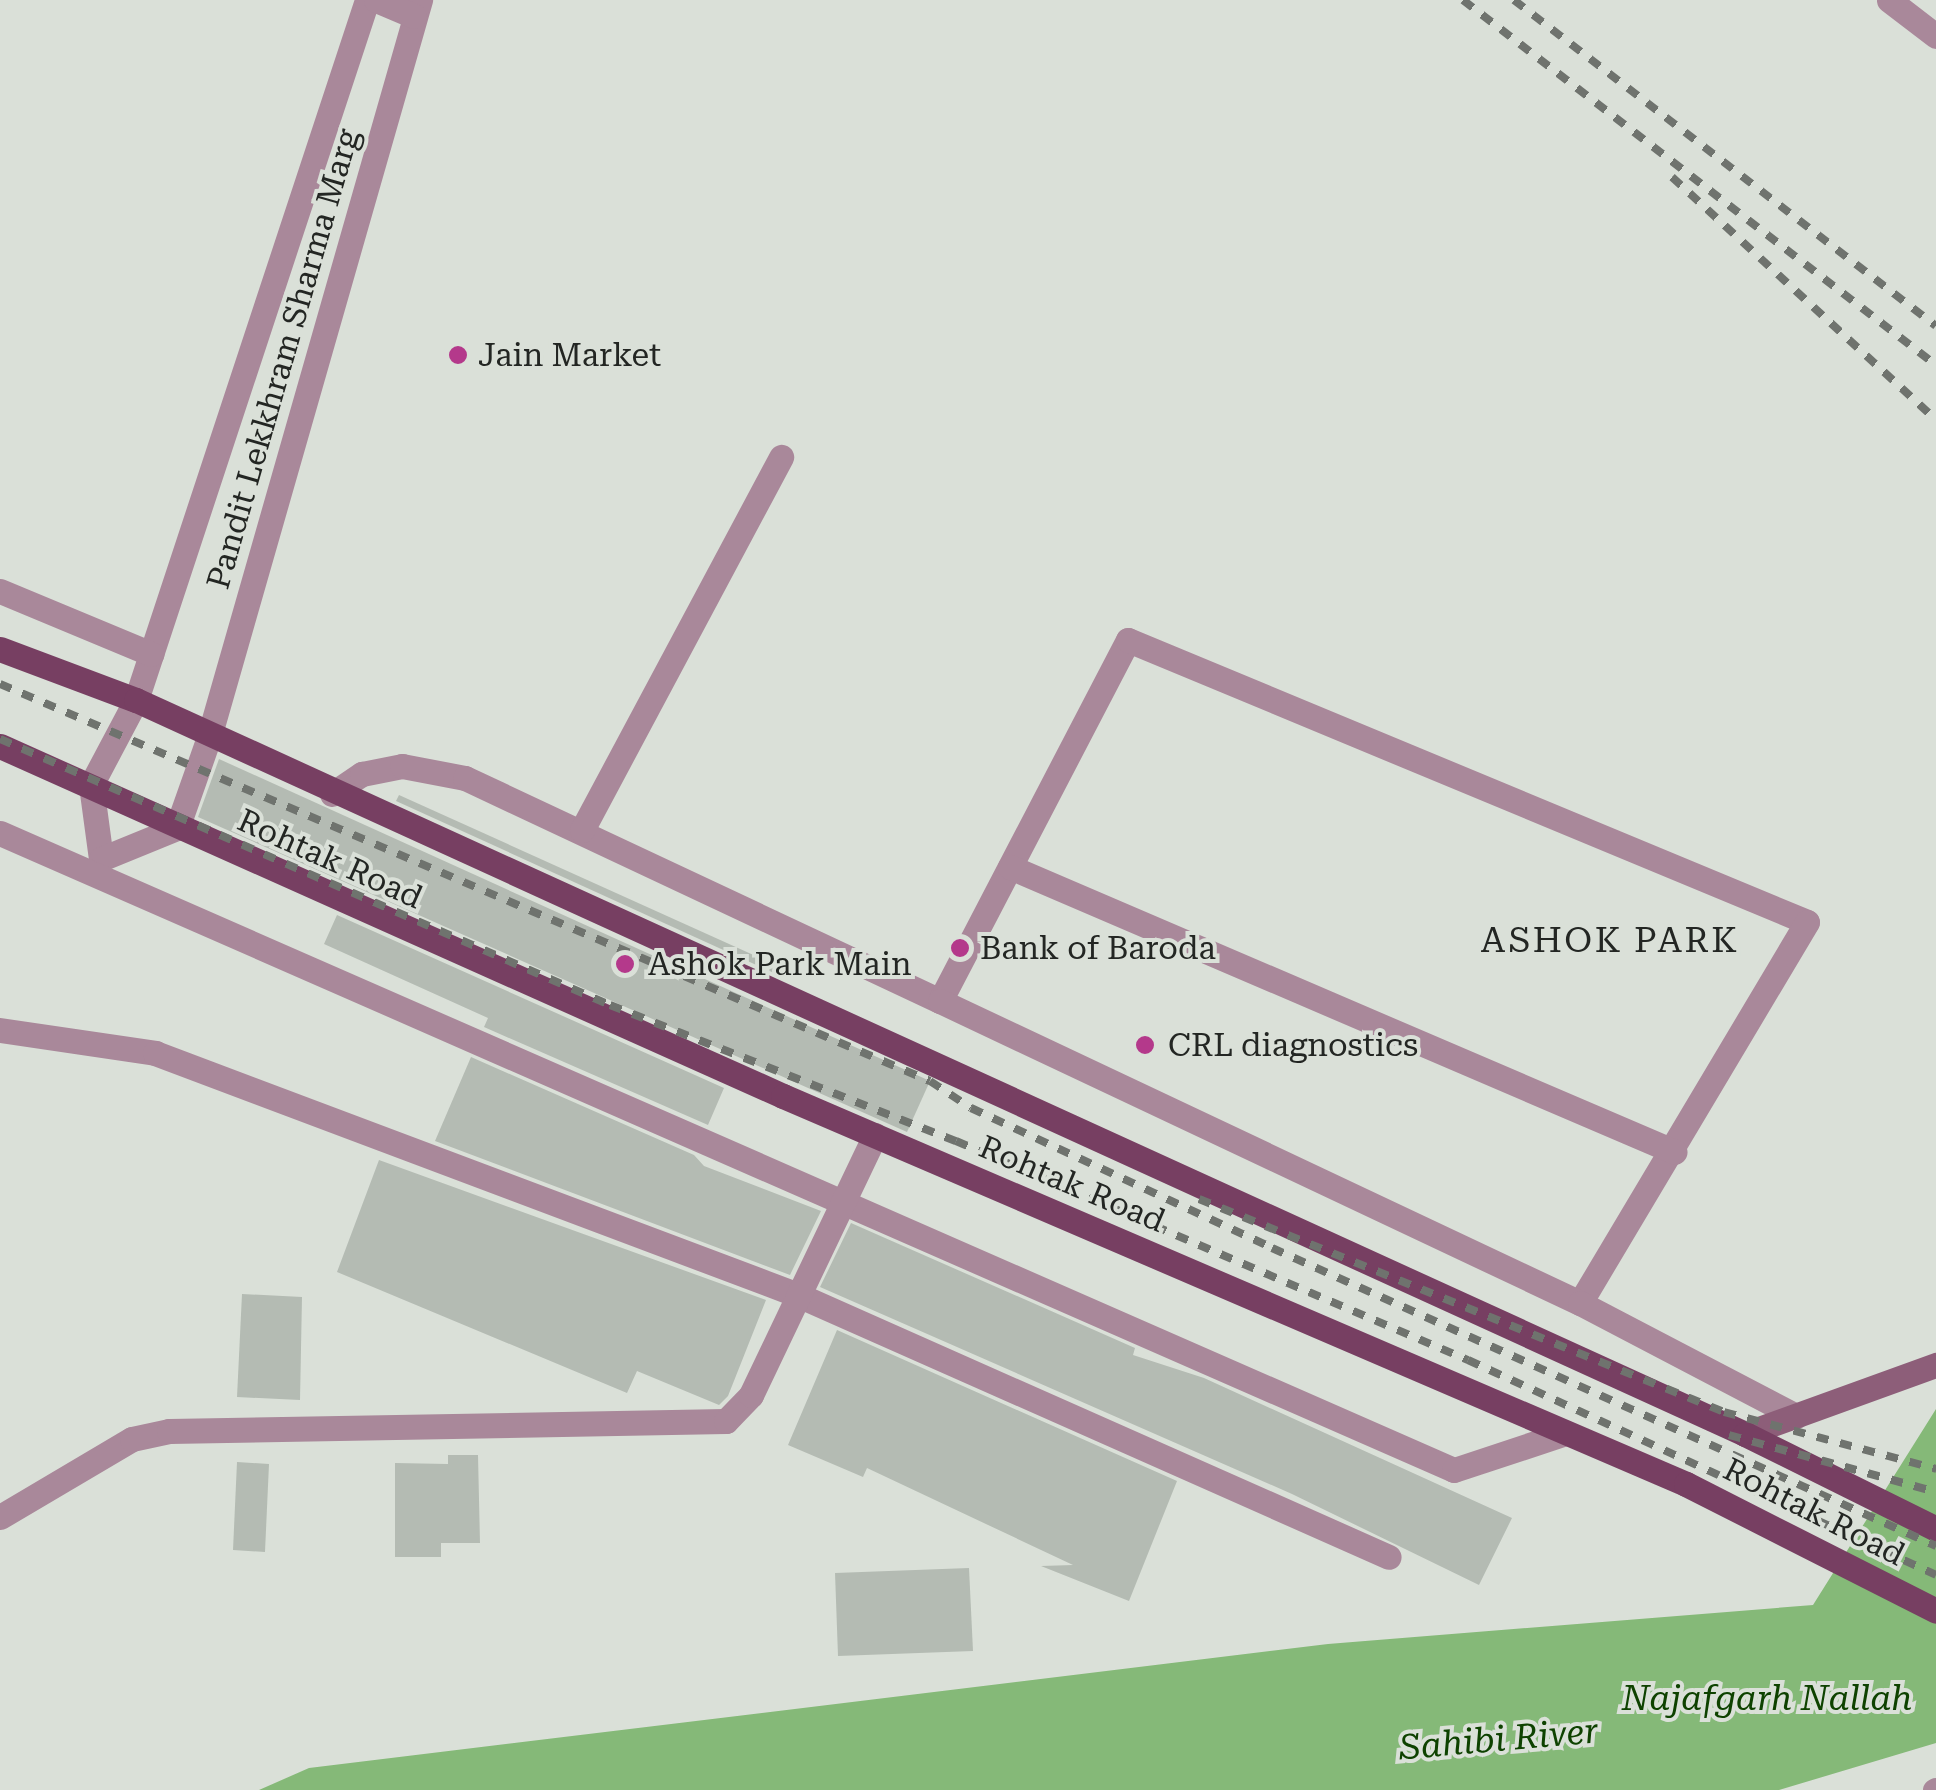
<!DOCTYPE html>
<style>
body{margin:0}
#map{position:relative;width:1936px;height:1790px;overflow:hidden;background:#dae0d8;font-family:"Roboto Serif",serif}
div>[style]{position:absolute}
.water>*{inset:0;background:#85b978}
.building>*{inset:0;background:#b4bbb3}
.lane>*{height:22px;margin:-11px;padding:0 11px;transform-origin:11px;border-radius:11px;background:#a9889a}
.street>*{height:25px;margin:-12.5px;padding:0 12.5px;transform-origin:12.5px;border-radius:12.5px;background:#a9889a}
.secondary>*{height:25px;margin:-12.5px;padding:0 12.5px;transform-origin:12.5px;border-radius:12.5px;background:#8d5e79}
.primary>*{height:25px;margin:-12.5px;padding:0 12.5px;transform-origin:12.5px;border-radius:12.5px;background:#773f62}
.rail>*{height:8px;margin-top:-4px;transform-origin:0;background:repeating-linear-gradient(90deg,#6f736e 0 12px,transparent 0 24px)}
.dots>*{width:28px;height:28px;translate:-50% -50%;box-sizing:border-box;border:5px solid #dae0d8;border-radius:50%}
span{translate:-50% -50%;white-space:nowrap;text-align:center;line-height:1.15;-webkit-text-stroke:8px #dae0d8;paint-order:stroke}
.poi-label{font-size:32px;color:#232623}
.left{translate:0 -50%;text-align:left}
.street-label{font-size:32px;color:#232623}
.neighbourhood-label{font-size:35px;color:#232623;letter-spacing:2.5px}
.water-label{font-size:35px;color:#0e4200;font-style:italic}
</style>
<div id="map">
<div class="water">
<i style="clip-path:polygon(1936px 1409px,1936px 1743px,1779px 1790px,259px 1790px,309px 1768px,1328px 1644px,1813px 1605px)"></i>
</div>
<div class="building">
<i style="clip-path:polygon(219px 759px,930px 1081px,907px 1132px,198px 817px)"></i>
<i style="clip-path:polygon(399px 795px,778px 966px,774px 973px,396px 801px)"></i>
<i style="clip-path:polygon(337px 915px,724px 1088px,708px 1125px,484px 1027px,488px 1018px,324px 944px)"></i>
<i style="clip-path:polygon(471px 1057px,694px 1155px,704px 1166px,821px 1211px,790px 1275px,435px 1141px)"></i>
<i style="clip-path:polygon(379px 1160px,766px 1300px,728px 1396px,719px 1405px,637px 1371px,627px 1393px,337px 1272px)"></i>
<i style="clip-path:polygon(851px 1223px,1135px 1348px,1133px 1355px,1204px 1378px,1512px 1518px,1479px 1585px,1292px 1494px,820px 1287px)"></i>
<i style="clip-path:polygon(242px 1294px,302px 1297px,300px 1400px,237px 1397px)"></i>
<i style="clip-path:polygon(837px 1330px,1177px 1481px,1129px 1601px,1041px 1566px,1073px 1565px,867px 1468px,863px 1477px,788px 1445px)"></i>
<i style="clip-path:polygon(448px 1455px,478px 1455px,480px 1543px,441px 1543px,441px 1557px,395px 1557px,395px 1463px,448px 1464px)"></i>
<i style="clip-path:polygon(237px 1462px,269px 1464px,265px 1552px,233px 1550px)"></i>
<i style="clip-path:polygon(969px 1568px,973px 1651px,838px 1656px,835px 1573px)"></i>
</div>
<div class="lane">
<i style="left:1934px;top:1790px;width:2px;rotate:-27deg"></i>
</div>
<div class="street">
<i style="left:367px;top:0;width:737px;rotate:108.26deg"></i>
<i style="left:136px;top:700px;width:96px;rotate:117.9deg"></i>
<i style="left:91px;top:785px;width:75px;rotate:82.3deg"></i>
<i style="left:101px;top:859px;width:82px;rotate:-22.2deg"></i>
<i style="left:177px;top:828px;width:96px;rotate:-70.6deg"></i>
<i style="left:209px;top:737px;width:767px;rotate:-74.02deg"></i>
<i style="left:376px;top:0;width:41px;rotate:22.8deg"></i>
<i style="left:1889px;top:0;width:59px;rotate:37.5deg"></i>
<i style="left:0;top:591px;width:164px;rotate:22.6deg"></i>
<i style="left:332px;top:794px;width:36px;rotate:-34deg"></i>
<i style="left:362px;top:774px;width:41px;rotate:-11.3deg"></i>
<i style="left:402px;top:766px;width:64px;rotate:10.8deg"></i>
<i style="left:465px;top:778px;width:525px;rotate:25.15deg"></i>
<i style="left:940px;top:1001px;width:407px;rotate:-62.5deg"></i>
<i style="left:1128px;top:640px;width:735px;rotate:22.55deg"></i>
<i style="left:1807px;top:922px;width:443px;rotate:120.8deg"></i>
<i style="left:582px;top:830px;width:423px;rotate:-61.9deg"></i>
<i style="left:0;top:833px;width:1587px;rotate:23.66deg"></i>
<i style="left:1454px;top:1470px;width:118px;rotate:-18.3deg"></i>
<i style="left:1010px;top:867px;width:723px;rotate:23.2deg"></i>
<i style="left:940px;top:1001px;width:708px;rotate:25.26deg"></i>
<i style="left:1580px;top:1303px;width:244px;rotate:27.6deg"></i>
<i style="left:0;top:1030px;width:157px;rotate:8.4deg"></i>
<i style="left:155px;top:1053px;width:687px;rotate:20.62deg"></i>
<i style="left:798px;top:1295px;width:646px;rotate:23.91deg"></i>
<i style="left:0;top:1517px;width:153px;rotate:-30.6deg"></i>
<i style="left:132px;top:1439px;width:38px;rotate:-12deg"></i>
<i style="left:169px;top:1431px;width:557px;rotate:-1.03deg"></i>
<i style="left:726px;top:1421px;width:36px;rotate:-46deg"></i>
<i style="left:751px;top:1395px;width:288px;rotate:-64.5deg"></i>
</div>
<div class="secondary">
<i style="left:1745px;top:1434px;width:203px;rotate:-19.9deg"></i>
</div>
<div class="primary">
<i style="left:0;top:649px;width:145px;rotate:20.6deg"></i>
<i style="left:136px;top:700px;width:1769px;rotate:24.52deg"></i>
<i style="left:1745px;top:1434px;width:213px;rotate:26.4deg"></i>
<i style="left:0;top:746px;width:858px;rotate:24.08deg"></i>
<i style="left:783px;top:1096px;width:983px;rotate:23.25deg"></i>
<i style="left:1686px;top:1484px;width:280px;rotate:26.9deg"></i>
</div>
<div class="rail">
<i style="left:1463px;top:0;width:597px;rotate:37.66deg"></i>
<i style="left:1514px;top:0;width:533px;rotate:37.69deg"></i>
<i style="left:1672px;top:177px;width:359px;rotate:42.6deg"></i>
<i style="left:0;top:684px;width:1011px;rotate:23.12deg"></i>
<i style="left:930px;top:1081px;width:49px;rotate:33.4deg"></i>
<i style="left:971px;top:1108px;width:332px;rotate:24.9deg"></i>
<i style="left:1272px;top:1248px;width:728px;rotate:24.17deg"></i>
<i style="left:0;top:739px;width:665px;rotate:23.56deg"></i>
<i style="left:610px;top:1005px;width:372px;rotate:21.5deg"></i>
<i style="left:956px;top:1141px;width:557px;rotate:23.16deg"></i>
<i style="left:1468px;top:1360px;width:515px;rotate:24.67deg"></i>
<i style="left:1199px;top:1199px;width:567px;rotate:22.08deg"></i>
<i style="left:1724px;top:1412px;width:220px;rotate:15deg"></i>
<i style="left:1729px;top:1435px;width:215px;rotate:15.4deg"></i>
</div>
<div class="dots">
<i style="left:458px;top:355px;background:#b4398b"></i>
<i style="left:960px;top:948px;background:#b4398b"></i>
<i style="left:625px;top:964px;background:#b4398b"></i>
<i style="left:1145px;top:1045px;background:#b4398b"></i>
</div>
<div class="poi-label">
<span class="left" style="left:478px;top:355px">Jain Market</span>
<span class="left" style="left:980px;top:948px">Bank of Baroda</span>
<span class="left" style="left:648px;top:964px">Ashok Park Main</span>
<span class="left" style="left:1168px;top:1045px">CRL diagnostics</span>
</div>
<div class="street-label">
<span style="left:283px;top:359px;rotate:-74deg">Pandit Lekkhram Sharma Marg</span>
<span style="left:330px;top:859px;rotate:24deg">Rohtak Road</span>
<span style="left:1072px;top:1184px;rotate:23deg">Rohtak Road</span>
<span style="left:1814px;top:1512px;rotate:27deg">Rohtak Road</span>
</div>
<div class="neighbourhood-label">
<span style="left:1610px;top:941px">ASHOK PARK</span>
</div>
<div class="water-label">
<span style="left:1767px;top:1699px">Najafgarh Nallah</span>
<span style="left:1499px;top:1740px;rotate:-5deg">Sahibi River</span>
</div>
</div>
